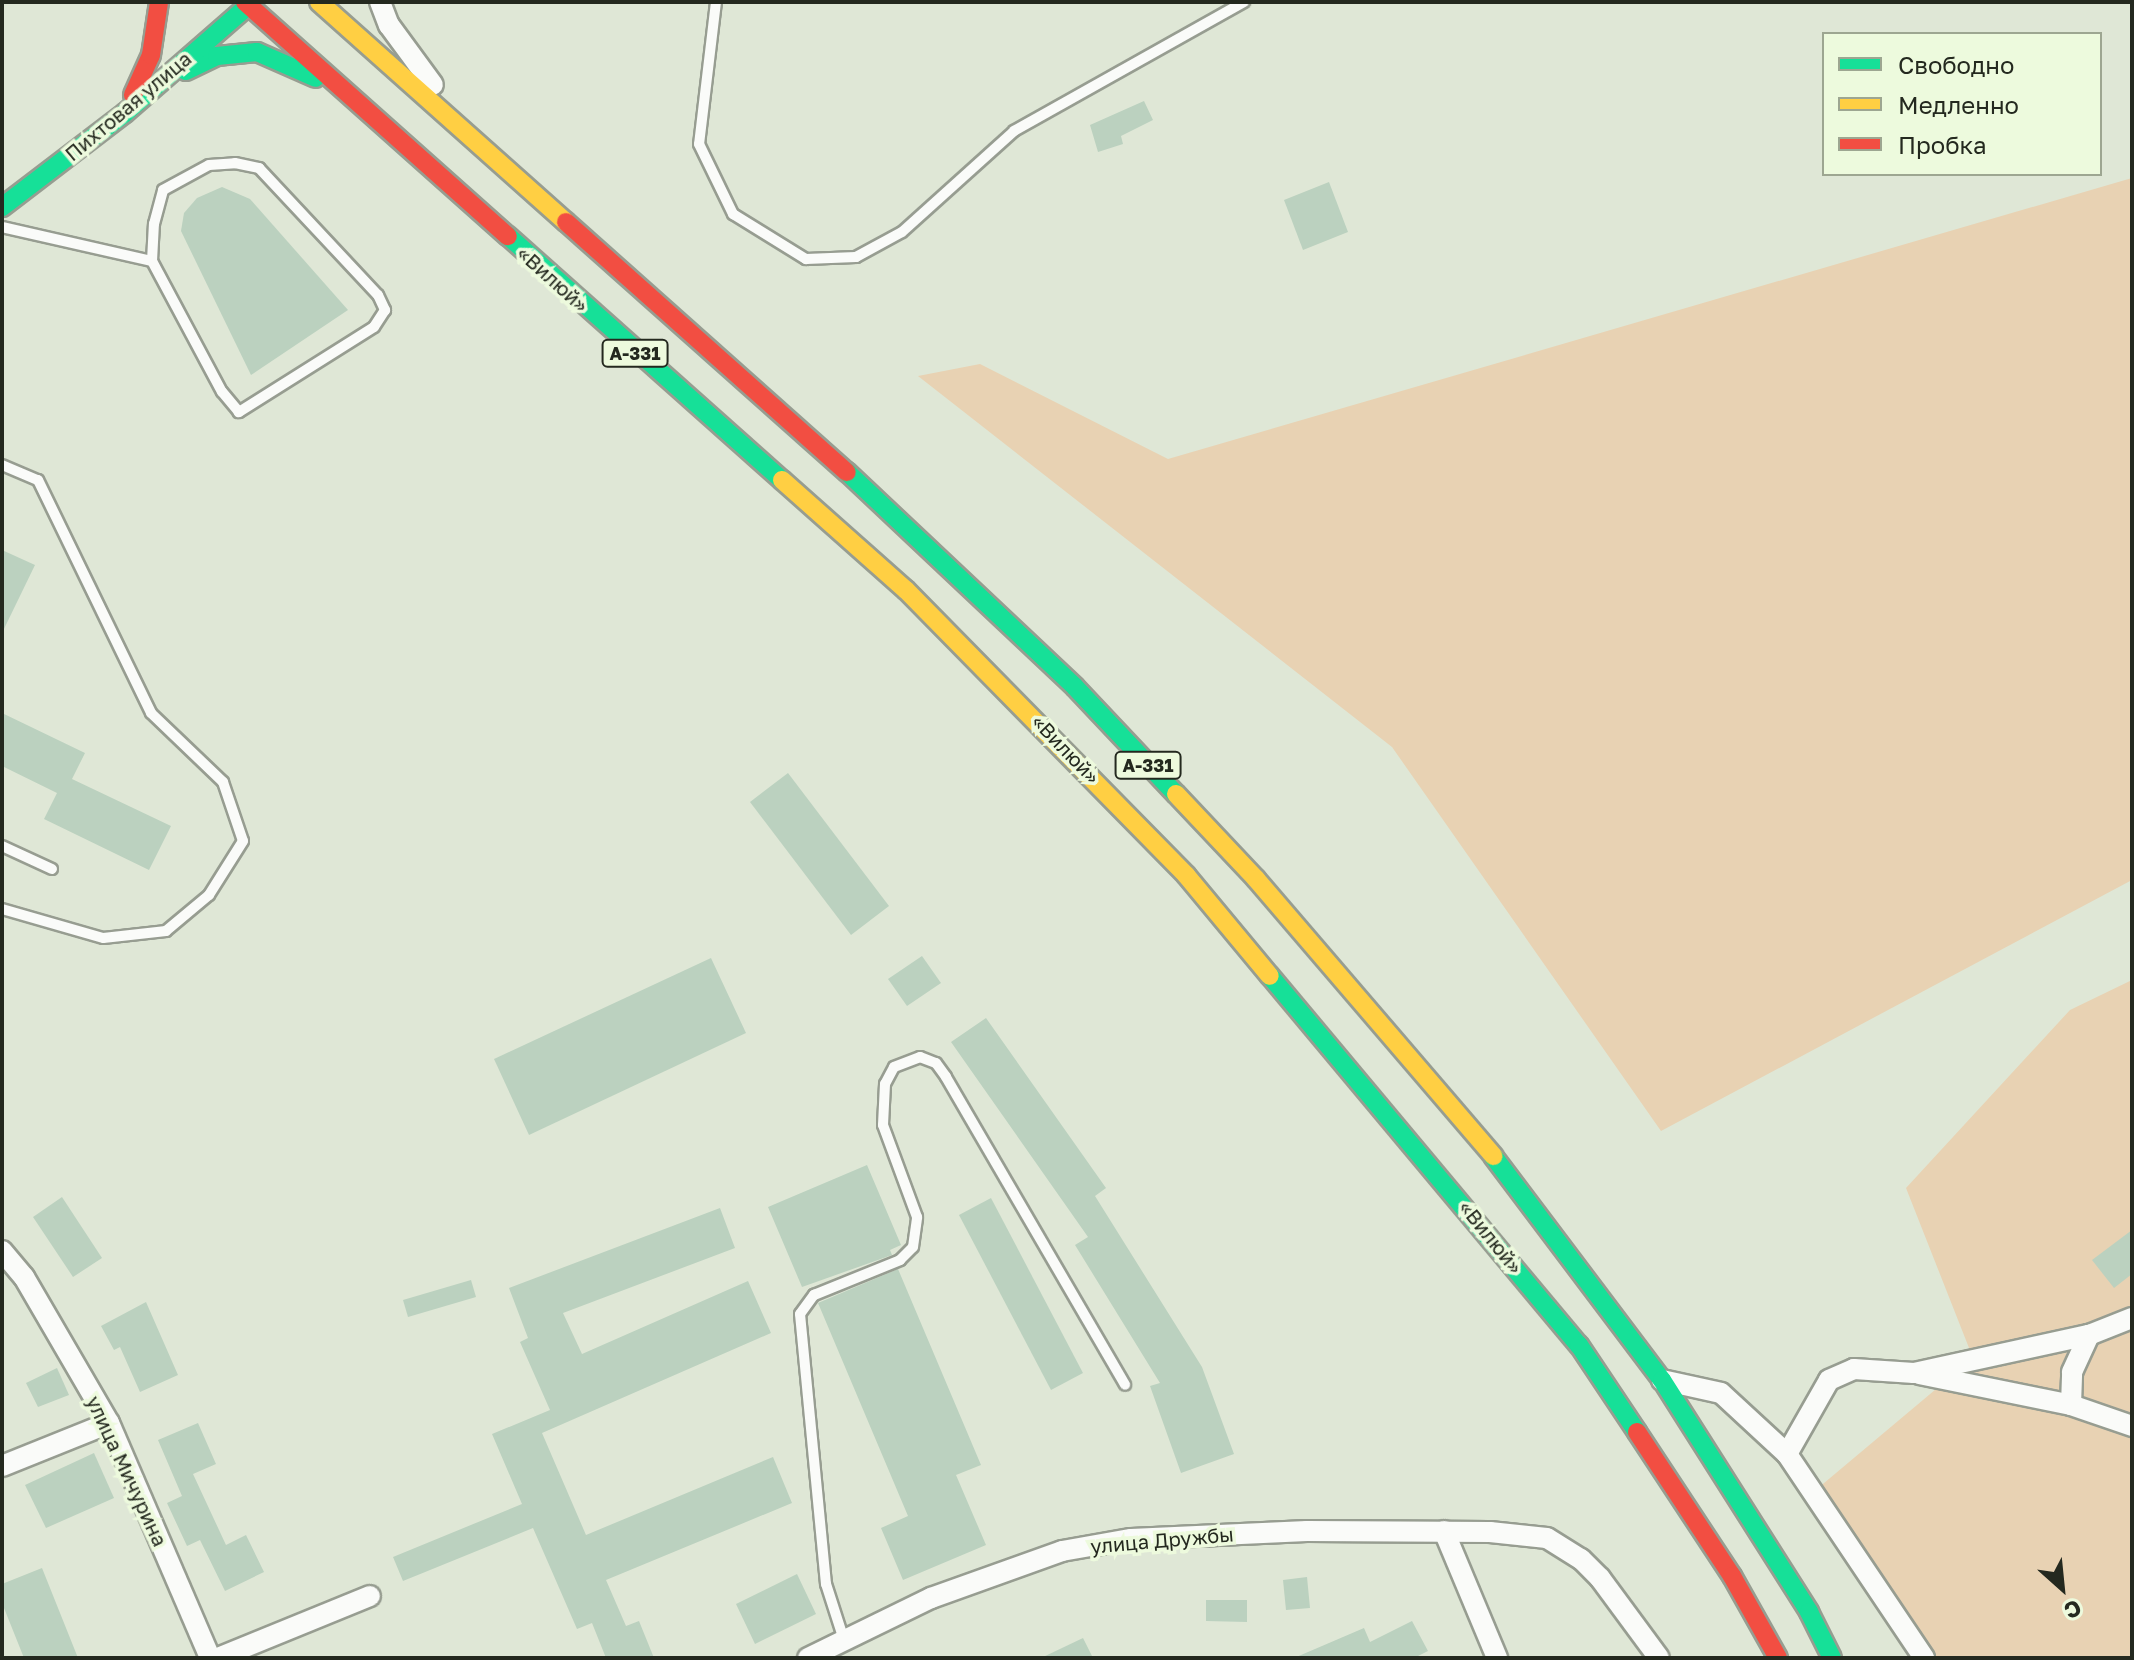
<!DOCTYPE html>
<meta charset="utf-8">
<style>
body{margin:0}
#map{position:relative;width:2134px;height:1660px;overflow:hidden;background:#dfe7d6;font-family:"Golos Text",sans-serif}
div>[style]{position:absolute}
.green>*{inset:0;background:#e8d2b3}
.building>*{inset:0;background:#bbd1bf}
.roads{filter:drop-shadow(2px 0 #979d91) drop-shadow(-2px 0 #979d91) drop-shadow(0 2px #979d91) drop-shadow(0 -2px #979d91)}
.lane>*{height:10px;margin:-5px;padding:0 5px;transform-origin:5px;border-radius:5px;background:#fafbf9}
.street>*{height:20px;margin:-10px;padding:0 10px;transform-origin:10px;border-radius:10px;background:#fafbf9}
.fast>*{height:18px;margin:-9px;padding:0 9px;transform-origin:9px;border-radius:9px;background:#16e098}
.slow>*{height:18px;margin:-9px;padding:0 9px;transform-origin:9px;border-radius:9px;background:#ffcf43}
.jam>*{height:18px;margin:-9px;padding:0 9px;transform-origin:9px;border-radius:9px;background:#f24e42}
span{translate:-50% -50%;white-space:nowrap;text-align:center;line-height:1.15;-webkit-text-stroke:7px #edfadd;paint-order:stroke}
.shield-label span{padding:2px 6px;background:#edfadd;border:2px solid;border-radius:6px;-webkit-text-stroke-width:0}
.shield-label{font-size:18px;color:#24291f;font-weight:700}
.street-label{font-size:20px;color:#24291f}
.frame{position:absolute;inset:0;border:4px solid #24291f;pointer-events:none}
.legend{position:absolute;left:1822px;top:32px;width:280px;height:144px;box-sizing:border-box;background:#edfadd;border:2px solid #9da691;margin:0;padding:10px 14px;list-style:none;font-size:24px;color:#24291f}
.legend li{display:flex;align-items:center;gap:16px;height:40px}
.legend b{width:40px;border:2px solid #9da691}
.north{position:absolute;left:2022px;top:1548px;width:80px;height:80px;-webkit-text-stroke:6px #edfadd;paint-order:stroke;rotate:153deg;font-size:22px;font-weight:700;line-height:32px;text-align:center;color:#24291f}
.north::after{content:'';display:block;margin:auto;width:28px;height:36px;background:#24291f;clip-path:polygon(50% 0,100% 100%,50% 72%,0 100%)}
</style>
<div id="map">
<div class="green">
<i style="clip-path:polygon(2132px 178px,2132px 880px,1661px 1131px,1392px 747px,918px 376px,980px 364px,1168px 459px)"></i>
<i style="clip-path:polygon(2132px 980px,2132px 1658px,1920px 1658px,1811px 1494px,1973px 1358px,1906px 1188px,2070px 1010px)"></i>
</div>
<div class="building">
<i style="clip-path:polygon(1144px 101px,1153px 120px,1121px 136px,1123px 144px,1098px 152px,1090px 125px)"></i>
<i style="clip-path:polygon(1329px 182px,1348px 232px,1303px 250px,1284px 200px)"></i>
<i style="clip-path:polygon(222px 187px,250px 199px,348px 310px,251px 375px,181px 231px,184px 213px,197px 198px)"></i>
<i style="clip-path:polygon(2px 550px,35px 565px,2px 633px)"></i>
<i style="clip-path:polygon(2px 713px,85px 753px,72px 779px,171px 826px,149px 870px,44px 819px,57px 793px,2px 766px)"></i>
<i style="clip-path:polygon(788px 773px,889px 906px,851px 935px,750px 802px)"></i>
<i style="clip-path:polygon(922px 956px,941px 983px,907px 1006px,888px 979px)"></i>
<i style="clip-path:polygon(711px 958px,746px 1033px,529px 1135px,494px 1059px)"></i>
<i style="clip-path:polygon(986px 1018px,1106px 1188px,1095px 1196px,1202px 1367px,1234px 1454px,1181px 1473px,1150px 1386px,1160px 1383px,1075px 1245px,1088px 1237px,951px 1042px)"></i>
<i style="clip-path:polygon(867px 1165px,901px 1245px,890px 1250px,892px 1255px,802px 1287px,768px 1207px)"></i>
<i style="clip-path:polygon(62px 1197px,102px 1258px,73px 1277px,33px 1217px)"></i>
<i style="clip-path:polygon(991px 1198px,1083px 1373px,1051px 1390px,959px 1215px)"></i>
<i style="clip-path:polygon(720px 1208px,735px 1248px,563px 1313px,582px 1354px,748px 1281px,771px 1333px,542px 1433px,586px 1535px,773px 1457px,792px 1503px,606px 1580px,626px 1626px,639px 1621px,654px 1658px,606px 1658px,592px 1623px,577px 1629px,533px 1528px,403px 1581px,393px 1557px,522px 1504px,492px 1434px,550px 1410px,520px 1342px,528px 1338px,509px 1288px)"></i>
<i style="clip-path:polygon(2132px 1230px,2132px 1274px,2114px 1288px,2092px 1260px)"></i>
<i style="clip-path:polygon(898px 1269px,981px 1465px,956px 1475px,986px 1545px,903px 1580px,881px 1528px,908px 1516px,818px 1303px)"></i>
<i style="clip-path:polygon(471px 1280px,476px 1297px,408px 1317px,403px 1300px)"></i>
<i style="clip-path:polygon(146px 1302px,178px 1375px,140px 1392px,120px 1347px,114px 1350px,101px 1326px)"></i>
<i style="clip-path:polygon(57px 1368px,69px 1395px,38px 1407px,26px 1383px)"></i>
<i style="clip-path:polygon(198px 1423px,216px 1464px,193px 1474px,226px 1545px,246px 1535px,264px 1572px,225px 1591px,200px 1540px,187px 1546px,167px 1503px,182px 1496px,158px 1440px)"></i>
<i style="clip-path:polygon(94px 1453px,114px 1498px,46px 1528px,25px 1485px)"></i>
<i style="clip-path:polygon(42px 1568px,78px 1658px,24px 1658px,2px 1603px,2px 1584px)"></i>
<i style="clip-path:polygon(797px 1574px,816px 1614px,755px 1644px,736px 1604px)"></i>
<i style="clip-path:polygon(1307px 1577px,1310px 1608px,1286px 1610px,1283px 1580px)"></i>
<i style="clip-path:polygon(1206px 1600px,1247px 1600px,1247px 1622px,1206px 1621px)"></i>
<i style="clip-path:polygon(1412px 1621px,1428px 1651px,1414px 1658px,1294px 1658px,1364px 1628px,1370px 1642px)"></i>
<i style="clip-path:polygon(1083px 1638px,1093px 1658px,1041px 1658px)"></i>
</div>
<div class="roads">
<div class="lane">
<i style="left:716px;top:2px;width:143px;rotate:96.8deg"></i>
<i style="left:699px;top:144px;width:78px;rotate:64.1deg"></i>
<i style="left:733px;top:214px;width:86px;rotate:31.7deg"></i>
<i style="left:806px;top:259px;width:50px;rotate:-2.3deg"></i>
<i style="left:856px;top:257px;width:52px;rotate:-28.5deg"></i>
<i style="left:902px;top:232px;width:151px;rotate:-42deg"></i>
<i style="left:1014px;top:131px;width:264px;rotate:-29.3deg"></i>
<i style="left:235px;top:163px;width:25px;rotate:12deg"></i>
<i style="left:259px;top:168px;width:174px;rotate:46.9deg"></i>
<i style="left:378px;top:295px;width:17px;rotate:65deg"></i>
<i style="left:385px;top:310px;width:20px;rotate:123deg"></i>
<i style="left:374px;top:327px;width:160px;rotate:147.8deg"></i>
<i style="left:239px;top:412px;width:26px;rotate:-130deg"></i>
<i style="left:222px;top:392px;width:149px;rotate:-118.1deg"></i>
<i style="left:152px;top:261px;width:37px;rotate:-87deg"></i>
<i style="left:154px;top:224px;width:35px;rotate:-75deg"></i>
<i style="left:163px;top:190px;width:52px;rotate:-28.5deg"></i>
<i style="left:209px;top:165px;width:26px;rotate:-4deg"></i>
<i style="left:2px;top:227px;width:154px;rotate:12.8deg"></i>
<i style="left:2px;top:465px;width:39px;rotate:23deg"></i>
<i style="left:38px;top:480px;width:259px;rotate:64.1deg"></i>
<i style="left:151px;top:713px;width:100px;rotate:43.8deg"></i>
<i style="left:223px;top:782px;width:62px;rotate:71.3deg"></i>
<i style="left:243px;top:841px;width:64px;rotate:122.2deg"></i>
<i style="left:209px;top:895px;width:56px;rotate:140.1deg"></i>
<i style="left:166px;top:931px;width:63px;rotate:173.7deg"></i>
<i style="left:103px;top:938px;width:105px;rotate:-164deg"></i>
<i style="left:2px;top:846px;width:55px;rotate:24.7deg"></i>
<i style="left:844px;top:1640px;width:59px;rotate:-107.8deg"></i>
<i style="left:826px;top:1584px;width:271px;rotate:-95.5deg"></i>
<i style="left:800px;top:1314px;width:24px;rotate:-54deg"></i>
<i style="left:814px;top:1295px;width:93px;rotate:-22.1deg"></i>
<i style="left:900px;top:1260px;width:18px;rotate:-45deg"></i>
<i style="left:913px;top:1247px;width:30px;rotate:-82deg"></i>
<i style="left:917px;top:1217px;width:98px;rotate:-110.3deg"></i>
<i style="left:883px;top:1125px;width:41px;rotate:-87.2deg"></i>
<i style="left:885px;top:1084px;width:19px;rotate:-62deg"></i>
<i style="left:894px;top:1067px;width:28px;rotate:-21deg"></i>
<i style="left:920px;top:1057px;width:17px;rotate:21deg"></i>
<i style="left:936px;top:1063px;width:17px;rotate:54deg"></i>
<i style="left:946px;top:1077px;width:356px;rotate:59.8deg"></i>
</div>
<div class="street">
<i style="left:380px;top:2px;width:25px;rotate:69deg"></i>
<i style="left:389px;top:25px;width:74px;rotate:53.7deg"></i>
<i style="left:2px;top:1251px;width:34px;rotate:50deg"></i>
<i style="left:24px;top:1277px;width:169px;rotate:59.8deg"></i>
<i style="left:109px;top:1423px;width:256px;rotate:66.7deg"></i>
<i style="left:1919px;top:1374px;width:155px;rotate:11.5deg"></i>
<i style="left:2071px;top:1405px;width:65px;rotate:19deg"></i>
<i style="left:1662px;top:1380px;width:60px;rotate:12.4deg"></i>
<i style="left:1721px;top:1393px;width:90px;rotate:42.7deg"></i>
<i style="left:1787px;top:1454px;width:246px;rotate:56.1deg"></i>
<i style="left:2071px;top:1405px;width:33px;rotate:-88deg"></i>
<i style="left:2072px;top:1372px;width:41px;rotate:-65.3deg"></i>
<i style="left:1787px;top:1454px;width:85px;rotate:-60.4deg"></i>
<i style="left:1829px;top:1380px;width:27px;rotate:-24deg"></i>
<i style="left:1854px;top:1369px;width:60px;rotate:3.8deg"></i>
<i style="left:1914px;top:1373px;width:179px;rotate:-12.3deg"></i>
<i style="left:2089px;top:1335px;width:46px;rotate:-21.6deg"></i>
<i style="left:2px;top:1466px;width:115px;rotate:-21.9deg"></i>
<i style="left:1444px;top:1531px;width:138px;rotate:67.3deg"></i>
<i style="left:218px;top:1658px;width:164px;rotate:-22.2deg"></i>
<i style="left:808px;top:1658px;width:137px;rotate:-26deg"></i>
<i style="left:931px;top:1598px;width:139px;rotate:-19.7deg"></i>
<i style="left:1062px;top:1551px;width:70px;rotate:-9.9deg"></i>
<i style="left:1131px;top:1539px;width:176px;rotate:-2.6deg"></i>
<i style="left:1307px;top:1531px;width:183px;rotate:0.3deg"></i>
<i style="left:1490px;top:1532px;width:57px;rotate:6deg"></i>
<i style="left:1547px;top:1538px;width:40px;rotate:32deg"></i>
<i style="left:1581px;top:1559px;width:27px;rotate:45deg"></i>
<i style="left:1600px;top:1578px;width:99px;rotate:53.6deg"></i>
</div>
<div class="fast">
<i style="left:186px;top:71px;width:34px;rotate:-26deg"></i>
<i style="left:217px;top:56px;width:40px;rotate:-5.7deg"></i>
<i style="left:257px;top:52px;width:64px;rotate:23.8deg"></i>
<i style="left:2px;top:207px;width:155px;rotate:-37.4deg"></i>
<i style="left:125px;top:113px;width:164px;rotate:-41.1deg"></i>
<i style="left:508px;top:236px;width:367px;rotate:41.7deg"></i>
<i style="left:847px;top:472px;width:313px;rotate:43.3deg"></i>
<i style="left:1075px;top:687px;width:147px;rotate:46.7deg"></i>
<i style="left:1270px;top:976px;width:481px;rotate:50.1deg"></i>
<i style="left:1579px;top:1345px;width:105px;rotate:56.3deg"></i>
<i style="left:1493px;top:1156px;width:281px;rotate:53deg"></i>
<i style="left:1662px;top:1380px;width:275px;rotate:57.6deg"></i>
<i style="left:1809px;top:1612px;width:51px;rotate:63.4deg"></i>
</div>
<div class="slow">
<i style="left:319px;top:2px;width:331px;rotate:41.7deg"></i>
<i style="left:782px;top:480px;width:166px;rotate:41.6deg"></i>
<i style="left:906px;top:590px;width:400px;rotate:45.5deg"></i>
<i style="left:1186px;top:875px;width:131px;rotate:50.3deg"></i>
<i style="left:1176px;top:794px;width:117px;rotate:46.7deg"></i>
<i style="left:1256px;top:879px;width:365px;rotate:49.4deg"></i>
</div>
<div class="jam">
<i style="left:245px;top:2px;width:352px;rotate:41.7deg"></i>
<i style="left:133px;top:95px;width:44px;rotate:-65.8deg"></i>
<i style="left:151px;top:55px;width:54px;rotate:-81.4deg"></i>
<i style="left:566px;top:222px;width:376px;rotate:41.7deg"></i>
<i style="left:1637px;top:1432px;width:173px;rotate:56.6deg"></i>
<i style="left:1732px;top:1576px;width:94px;rotate:60.7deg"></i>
</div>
</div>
<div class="shield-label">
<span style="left:635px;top:353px">А-331</span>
<span style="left:1148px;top:765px">А-331</span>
</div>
<div class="street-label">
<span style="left:128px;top:106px;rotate:-40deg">Пихтовая улица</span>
<span style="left:553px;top:279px;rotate:42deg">«Вилюй»</span>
<span style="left:1066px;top:749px;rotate:46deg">«Вилюй»</span>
<span style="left:1491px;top:1237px;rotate:51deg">«Вилюй»</span>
<span style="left:127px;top:1471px;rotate:65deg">улица Мичурина</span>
<span style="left:1162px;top:1540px;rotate:-5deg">улица Дружбы</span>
</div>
<div class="frame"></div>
<ul class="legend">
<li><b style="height:10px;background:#16e098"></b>Свободно</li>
<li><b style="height:10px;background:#ffcf43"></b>Медленно</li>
<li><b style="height:10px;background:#f24e42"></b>Пробка</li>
</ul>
<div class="north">С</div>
</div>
